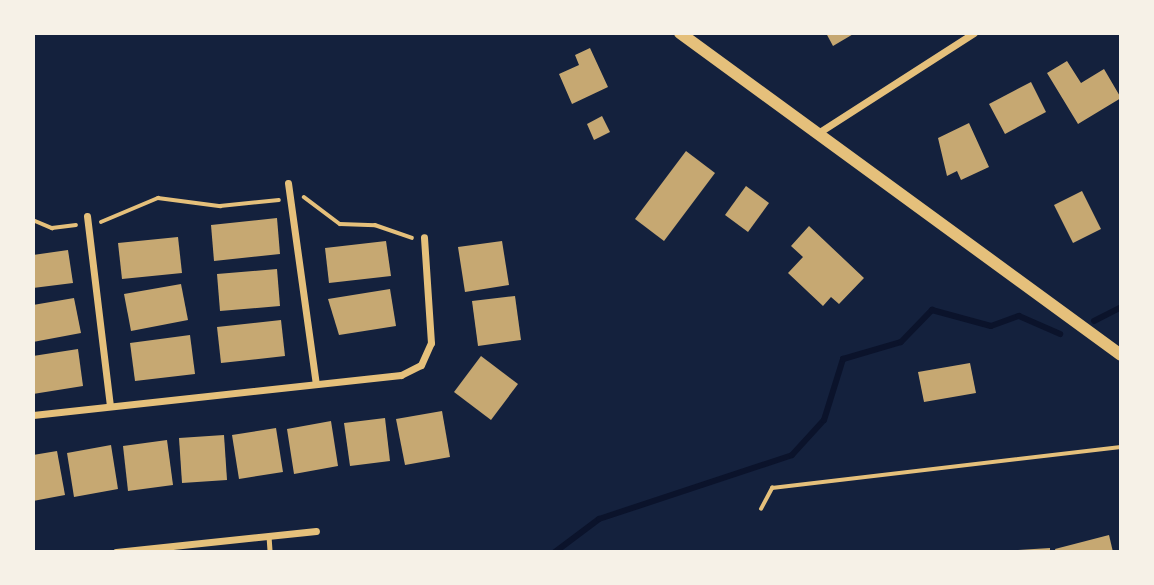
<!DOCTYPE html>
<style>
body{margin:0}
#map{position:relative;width:1154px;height:585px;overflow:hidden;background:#14213d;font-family:Raleway,sans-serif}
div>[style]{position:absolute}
.stream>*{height:6px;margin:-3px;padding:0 3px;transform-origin:3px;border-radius:3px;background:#0b132b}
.building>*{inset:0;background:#c6a872}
.path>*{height:3.5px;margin:-1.75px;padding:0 1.75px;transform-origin:1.75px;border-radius:1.75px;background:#e5c07b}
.service>*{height:4.5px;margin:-2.25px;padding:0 2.25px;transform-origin:2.25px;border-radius:2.25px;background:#e5c07b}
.minor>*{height:7px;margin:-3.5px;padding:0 3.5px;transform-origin:3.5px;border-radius:3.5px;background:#e5c07b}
.secondary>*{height:12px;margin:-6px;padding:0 6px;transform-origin:6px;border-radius:6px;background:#e5c07b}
span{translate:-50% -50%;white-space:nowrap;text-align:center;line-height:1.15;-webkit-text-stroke:5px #f6f1e7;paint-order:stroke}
.frame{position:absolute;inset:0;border:35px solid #f6f1e7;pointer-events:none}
</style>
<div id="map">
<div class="stream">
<i style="left:1094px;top:321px;width:30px;rotate:-27deg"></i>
<i style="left:555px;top:552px;width:55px;rotate:-36.9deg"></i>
<i style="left:599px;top:519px;width:203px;rotate:-18.3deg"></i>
<i style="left:792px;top:455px;width:47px;rotate:-47.6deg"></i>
<i style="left:824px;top:420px;width:64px;rotate:-72.7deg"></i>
<i style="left:843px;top:359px;width:60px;rotate:-16.3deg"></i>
<i style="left:901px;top:342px;width:45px;rotate:-45.9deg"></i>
<i style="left:932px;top:310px;width:61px;rotate:15.2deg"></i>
<i style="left:991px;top:326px;width:30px;rotate:-20deg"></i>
<i style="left:1019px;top:316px;width:45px;rotate:23.7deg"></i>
</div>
<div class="building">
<i style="clip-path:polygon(826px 33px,855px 33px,833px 46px)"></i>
<i style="clip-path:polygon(590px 48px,608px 87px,572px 104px,559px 74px,579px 65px,575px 55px)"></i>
<i style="clip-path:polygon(1067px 61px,1081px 83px,1104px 69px,1121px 98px,1078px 124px,1047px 73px)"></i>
<i style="clip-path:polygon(1031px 82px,1046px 112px,1005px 134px,989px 104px)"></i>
<i style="clip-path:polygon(602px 116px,610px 132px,594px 140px,587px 124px)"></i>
<i style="clip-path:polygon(969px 123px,989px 167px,961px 180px,957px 171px,947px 176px,938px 138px)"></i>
<i style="clip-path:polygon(686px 151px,715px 173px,664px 241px,635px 219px)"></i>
<i style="clip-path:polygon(746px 186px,769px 203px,748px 232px,725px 215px)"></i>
<i style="clip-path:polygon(1082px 191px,1101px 229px,1073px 243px,1054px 205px)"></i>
<i style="clip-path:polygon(277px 218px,280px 254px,214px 261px,211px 225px)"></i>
<i style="clip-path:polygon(809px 226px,864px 278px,839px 304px,831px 297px,823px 306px,788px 273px,803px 257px,791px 246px)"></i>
<i style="clip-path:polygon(178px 237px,182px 273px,122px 279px,118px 243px)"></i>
<i style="clip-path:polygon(386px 241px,391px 276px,329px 283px,325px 248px)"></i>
<i style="clip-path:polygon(502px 241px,509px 285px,465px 292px,458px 247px)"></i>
<i style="clip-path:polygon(68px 250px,73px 283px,33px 288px,33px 255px)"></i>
<i style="clip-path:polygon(277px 269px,280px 306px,220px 311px,217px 274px)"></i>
<i style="clip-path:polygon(181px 284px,188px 320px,131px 331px,124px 294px)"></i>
<i style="clip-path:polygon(390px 289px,396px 326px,339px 335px,328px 299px)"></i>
<i style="clip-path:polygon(515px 296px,521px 340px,478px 346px,472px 301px)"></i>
<i style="clip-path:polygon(74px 298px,81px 333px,33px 342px,33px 305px)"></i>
<i style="clip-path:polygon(281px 320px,285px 356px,221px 363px,217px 327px)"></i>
<i style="clip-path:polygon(190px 335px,195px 374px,135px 381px,130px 343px)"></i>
<i style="clip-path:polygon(78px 349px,83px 386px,33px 394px,33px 356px)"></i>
<i style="clip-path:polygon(481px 356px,518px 384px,491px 420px,454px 392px)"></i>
<i style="clip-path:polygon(970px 363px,976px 393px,924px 402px,918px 372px)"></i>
<i style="clip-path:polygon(442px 411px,450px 457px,405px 465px,396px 419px)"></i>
<i style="clip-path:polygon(385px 418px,390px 461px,350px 466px,344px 423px)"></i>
<i style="clip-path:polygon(331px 421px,338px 466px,294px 474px,287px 429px)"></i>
<i style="clip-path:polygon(276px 428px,283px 472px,239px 479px,232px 435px)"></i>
<i style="clip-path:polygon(224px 435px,227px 480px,182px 483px,179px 438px)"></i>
<i style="clip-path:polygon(167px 440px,173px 485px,128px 491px,123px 446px)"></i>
<i style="clip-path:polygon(111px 445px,118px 489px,74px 497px,67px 453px)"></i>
<i style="clip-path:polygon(57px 451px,65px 495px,33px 501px,33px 455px)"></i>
<i style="clip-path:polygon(1109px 535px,1113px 552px,1056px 552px,1055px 549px)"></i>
<i style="clip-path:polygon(1050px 548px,1050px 552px,1018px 552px,1018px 550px)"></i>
</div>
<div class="path">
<i style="left:304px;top:197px;width:45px;rotate:36.9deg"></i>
<i style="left:340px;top:224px;width:35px;rotate:2deg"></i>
<i style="left:375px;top:225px;width:39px;rotate:19deg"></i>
<i style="left:33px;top:220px;width:21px;rotate:23deg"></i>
<i style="left:52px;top:228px;width:24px;rotate:-7deg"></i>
<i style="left:101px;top:222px;width:62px;rotate:-22.8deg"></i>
<i style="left:158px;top:198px;width:63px;rotate:7.4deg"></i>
<i style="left:220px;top:206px;width:59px;rotate:-5.8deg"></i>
<i style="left:761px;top:509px;width:24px;rotate:-62deg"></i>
<i style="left:772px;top:488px;width:351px;rotate:-6.7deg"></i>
</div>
<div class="service">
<i style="left:269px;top:536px;width:16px;rotate:86deg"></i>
</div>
<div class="minor">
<i style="left:818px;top:133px;width:185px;rotate:-32.7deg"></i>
<i style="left:288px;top:183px;width:203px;rotate:82.1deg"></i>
<i style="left:87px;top:216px;width:191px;rotate:83.1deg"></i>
<i style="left:33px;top:415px;width:370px;rotate:-6.2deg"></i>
<i style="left:401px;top:375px;width:22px;rotate:-27deg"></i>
<i style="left:421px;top:365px;width:24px;rotate:-66deg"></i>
<i style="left:431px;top:343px;width:106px;rotate:-93.8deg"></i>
<i style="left:116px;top:552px;width:201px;rotate:-6deg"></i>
</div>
<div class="secondary">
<i style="left:680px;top:33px;width:546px;rotate:36.14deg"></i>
</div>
<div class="frame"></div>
</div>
